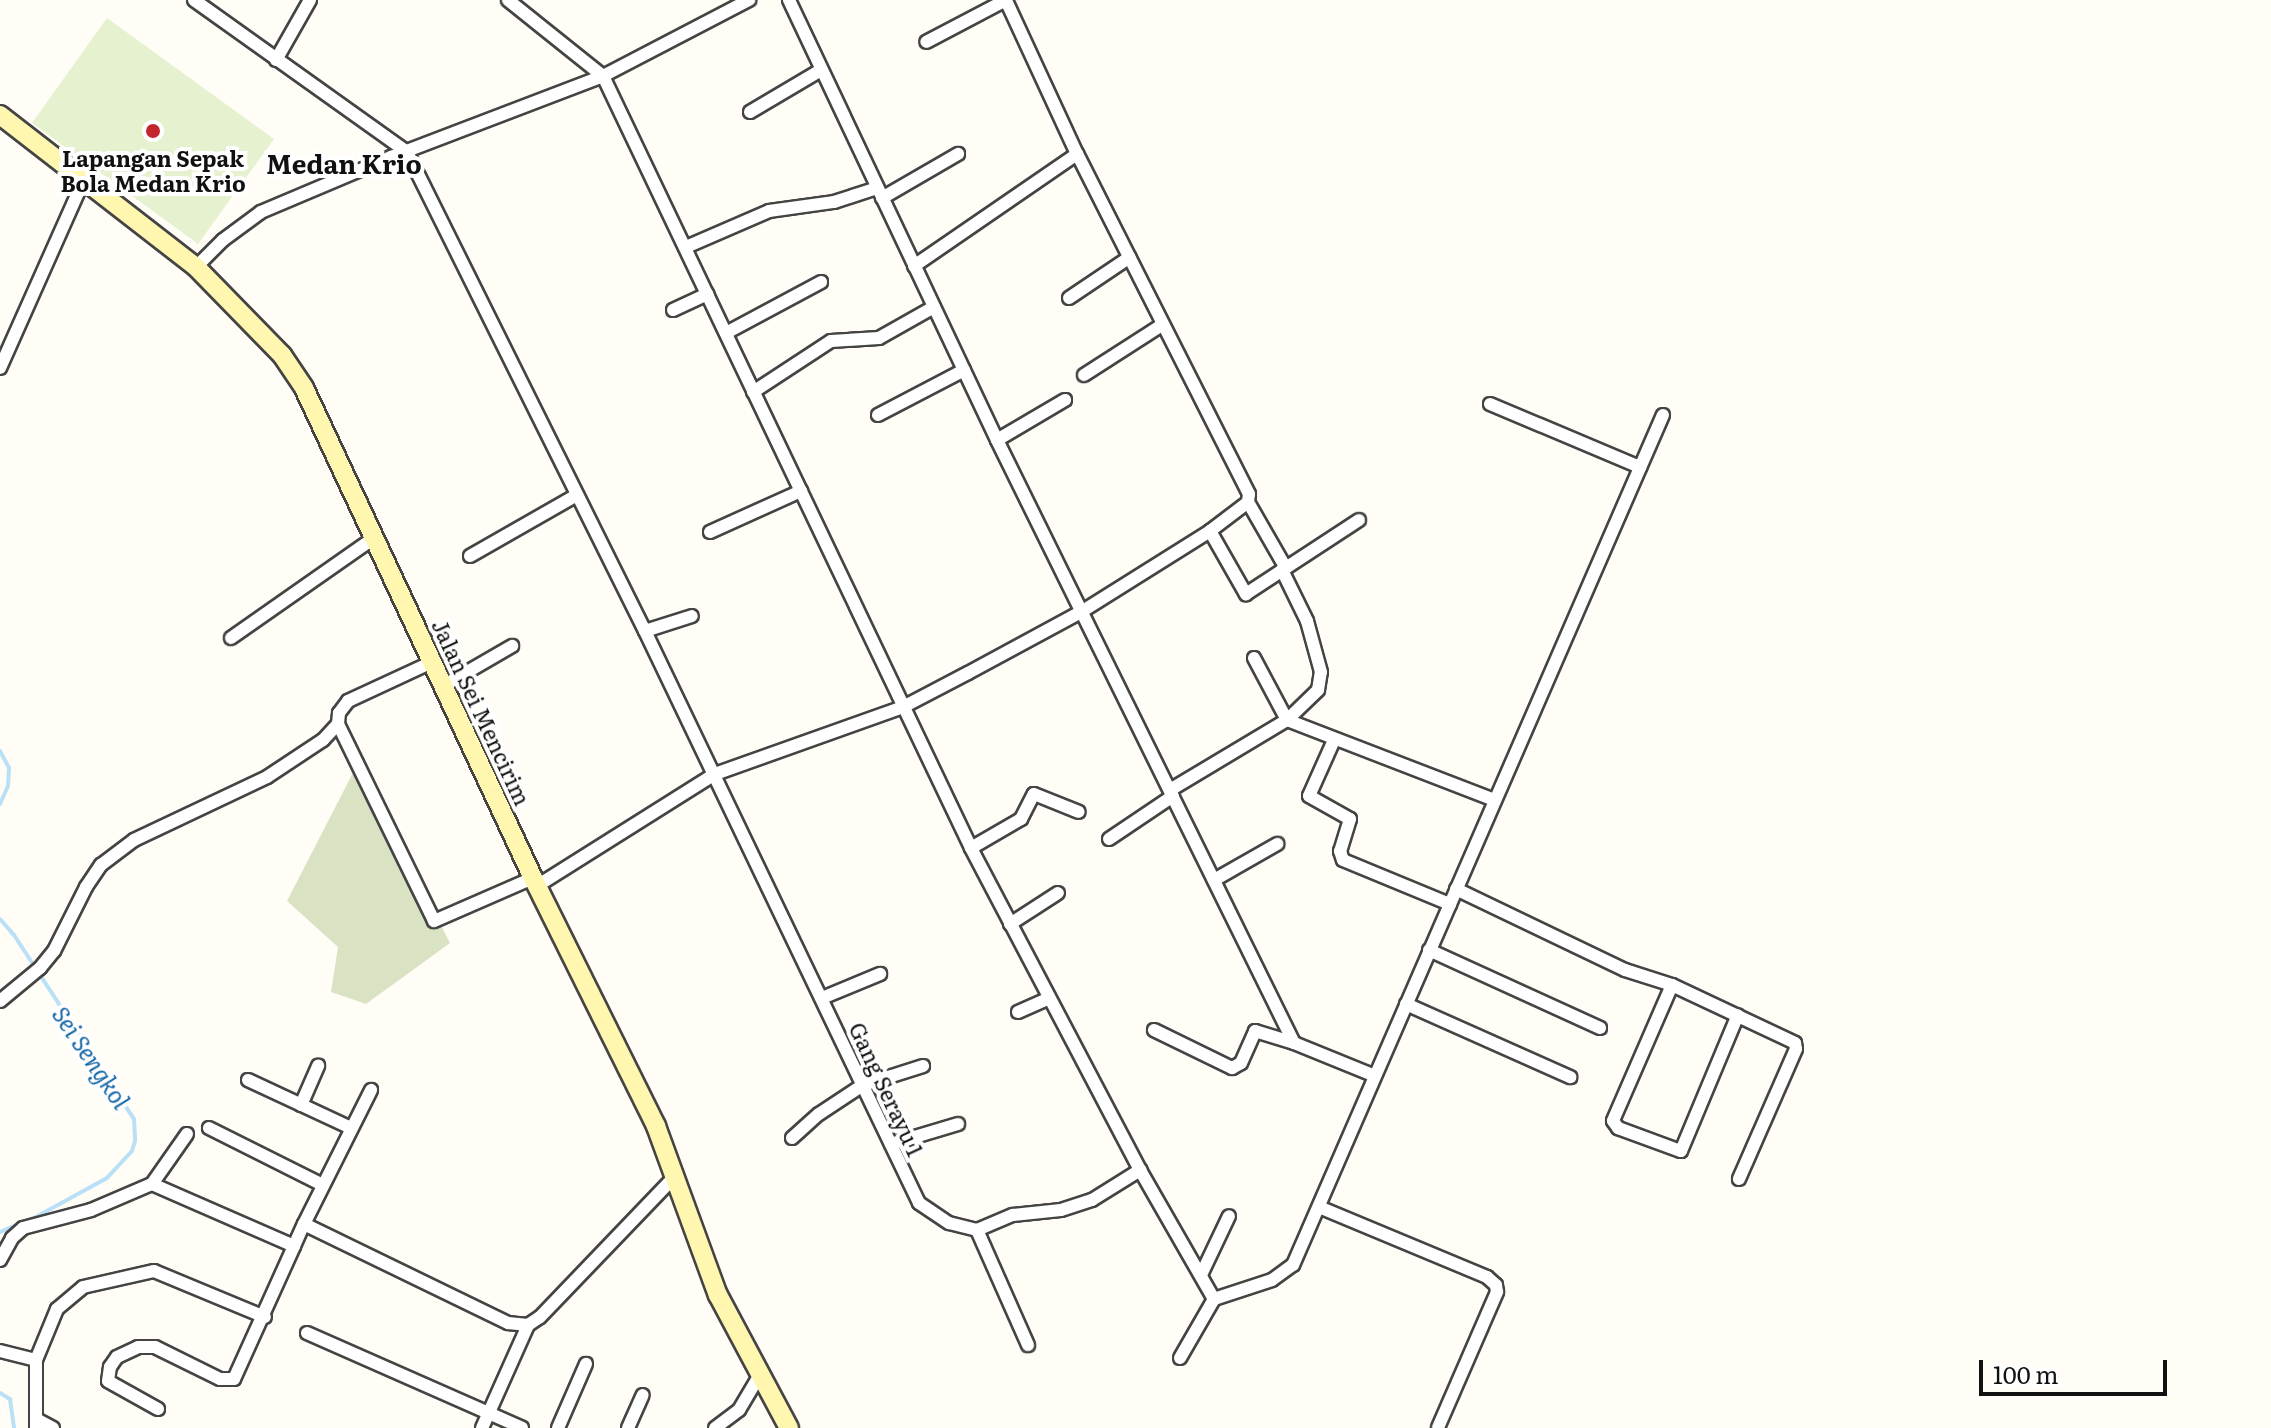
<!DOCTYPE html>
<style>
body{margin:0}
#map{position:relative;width:2271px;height:1428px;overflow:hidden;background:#fffdf5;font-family:Literata,serif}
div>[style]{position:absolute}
.cemetery>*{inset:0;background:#d9e3c4}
.pitch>*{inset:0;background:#e6f2cf}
.stream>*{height:4px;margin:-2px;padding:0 2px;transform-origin:2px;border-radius:2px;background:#b9e0f7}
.roads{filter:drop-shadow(2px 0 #444) drop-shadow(-2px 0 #444) drop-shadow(0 2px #444) drop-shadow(0 -2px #444)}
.street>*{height:12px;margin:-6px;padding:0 6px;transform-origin:6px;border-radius:6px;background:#fff}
.secondary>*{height:18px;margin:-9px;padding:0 9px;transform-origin:9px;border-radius:9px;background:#fff6b0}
.dots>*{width:22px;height:22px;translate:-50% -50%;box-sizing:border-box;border:4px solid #fff;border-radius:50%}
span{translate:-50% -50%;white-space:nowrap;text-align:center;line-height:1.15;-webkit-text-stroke:8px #fff;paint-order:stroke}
.poi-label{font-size:22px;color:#111;font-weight:700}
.street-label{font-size:22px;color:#111}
.water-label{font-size:24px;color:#1768a6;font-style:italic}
.quarter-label{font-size:26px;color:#111;font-weight:700}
.scale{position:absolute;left:1979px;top:1360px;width:188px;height:36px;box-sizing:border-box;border:4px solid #111;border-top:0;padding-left:10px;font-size:24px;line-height:28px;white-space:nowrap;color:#111;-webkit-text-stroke:6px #fff;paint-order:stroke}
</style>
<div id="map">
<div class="cemetery">
<i style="clip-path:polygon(358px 763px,450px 943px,366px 1004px,331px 992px,338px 947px,287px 901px)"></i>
</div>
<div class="pitch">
<i style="clip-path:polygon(107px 18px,274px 139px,198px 244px,32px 123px)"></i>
</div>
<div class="stream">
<i style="left:0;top:751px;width:19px;rotate:62deg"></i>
<i style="left:9px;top:768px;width:18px;rotate:93deg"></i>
<i style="left:8px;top:786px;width:20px;rotate:114deg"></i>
<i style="left:0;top:919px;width:21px;rotate:49deg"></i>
<i style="left:14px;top:935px;width:220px;rotate:56.9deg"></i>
<i style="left:134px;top:1119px;width:22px;rotate:87deg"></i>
<i style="left:135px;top:1141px;width:10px;rotate:107deg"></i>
<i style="left:132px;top:1151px;width:37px;rotate:133deg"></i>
<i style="left:107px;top:1178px;width:79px;rotate:151.2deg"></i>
<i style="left:38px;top:1216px;width:41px;rotate:157.2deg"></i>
<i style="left:0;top:1393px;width:12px;rotate:31deg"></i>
<i style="left:10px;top:1399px;width:29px;rotate:82deg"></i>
</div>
<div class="roads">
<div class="street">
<i style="left:194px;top:0;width:262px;rotate:35.5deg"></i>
<i style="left:407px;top:152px;width:535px;rotate:63.58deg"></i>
<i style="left:645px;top:631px;width:634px;rotate:64.4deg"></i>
<i style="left:919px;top:1203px;width:36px;rotate:34deg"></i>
<i style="left:949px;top:1223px;width:29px;rotate:14deg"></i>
<i style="left:977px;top:1230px;width:39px;rotate:-23deg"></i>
<i style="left:1013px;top:1215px;width:48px;rotate:-5.9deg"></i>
<i style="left:1061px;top:1210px;width:33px;rotate:-18deg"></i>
<i style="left:1092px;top:1200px;width:57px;rotate:-32deg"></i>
<i style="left:508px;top:0;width:122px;rotate:38.7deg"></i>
<i style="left:603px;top:76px;width:855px;rotate:64.51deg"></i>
<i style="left:971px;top:848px;width:364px;rotate:62.3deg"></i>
<i style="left:1140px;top:1170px;width:149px;rotate:60.2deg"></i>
<i style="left:1214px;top:1299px;width:61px;rotate:-18.1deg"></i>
<i style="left:1272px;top:1280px;width:26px;rotate:-36deg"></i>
<i style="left:1293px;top:1265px;width:927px;rotate:-66.48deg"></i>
<i style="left:789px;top:0;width:487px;rotate:64.7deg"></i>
<i style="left:997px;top:440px;width:672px;rotate:63.78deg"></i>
<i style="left:1294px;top:1043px;width:85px;rotate:22.1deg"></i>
<i style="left:276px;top:60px;width:69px;rotate:-60.5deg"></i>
<i style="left:750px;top:112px;width:82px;rotate:-30.6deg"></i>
<i style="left:882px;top:198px;width:88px;rotate:-30.1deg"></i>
<i style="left:686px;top:247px;width:90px;rotate:-23.4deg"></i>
<i style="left:769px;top:211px;width:66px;rotate:-7.9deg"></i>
<i style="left:834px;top:202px;width:45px;rotate:-18deg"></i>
<i style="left:914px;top:266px;width:198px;rotate:-34.5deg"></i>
<i style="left:196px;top:267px;width:38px;rotate:-45deg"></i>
<i style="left:223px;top:240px;width:47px;rotate:-36.4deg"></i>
<i style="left:261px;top:212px;width:141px;rotate:-22.9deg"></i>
<i style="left:391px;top:157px;width:227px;rotate:-20.9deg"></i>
<i style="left:603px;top:76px;width:165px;rotate:-27.5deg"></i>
<i style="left:1069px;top:298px;width:73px;rotate:-33.9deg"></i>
<i style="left:673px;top:310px;width:38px;rotate:-25deg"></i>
<i style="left:726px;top:333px;width:108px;rotate:-28.2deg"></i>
<i style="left:0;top:368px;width:207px;rotate:-66deg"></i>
<i style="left:1084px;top:375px;width:93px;rotate:-32.7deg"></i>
<i style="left:753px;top:392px;width:93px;rotate:-33.2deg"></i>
<i style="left:831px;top:341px;width:48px;rotate:-3.6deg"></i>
<i style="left:879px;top:338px;width:63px;rotate:-29.4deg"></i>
<i style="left:1490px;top:404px;width:163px;rotate:22.8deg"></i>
<i style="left:878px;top:415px;width:97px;rotate:-27.6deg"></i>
<i style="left:997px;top:440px;width:79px;rotate:-30.5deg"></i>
<i style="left:1248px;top:502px;width:76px;rotate:60.1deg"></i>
<i style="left:1210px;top:531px;width:73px;rotate:60.3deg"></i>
<i style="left:1246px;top:594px;width:135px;rotate:-33.2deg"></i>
<i style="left:710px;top:532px;width:100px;rotate:-24.3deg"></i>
<i style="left:470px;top:556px;width:123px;rotate:-29.7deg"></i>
<i style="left:645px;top:631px;width:49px;rotate:-17.7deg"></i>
<i style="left:231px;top:638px;width:174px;rotate:-35deg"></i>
<i style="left:1254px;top:658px;width:70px;rotate:62deg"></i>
<i style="left:1287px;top:720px;width:222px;rotate:21.1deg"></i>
<i style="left:443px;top:686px;width:80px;rotate:-30.1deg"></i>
<i style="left:338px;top:724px;width:11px;rotate:-85deg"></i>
<i style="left:339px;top:713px;width:15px;rotate:-53deg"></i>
<i style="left:348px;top:701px;width:93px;rotate:-24.9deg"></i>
<i style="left:1334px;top:740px;width:61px;rotate:114.1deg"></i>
<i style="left:1309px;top:796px;width:47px;rotate:29.3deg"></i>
<i style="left:1350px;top:819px;width:34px;rotate:107deg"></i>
<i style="left:1340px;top:851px;width:9px;rotate:72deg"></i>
<i style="left:1343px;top:860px;width:116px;rotate:22.4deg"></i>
<i style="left:1170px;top:790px;width:136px;rotate:-30.9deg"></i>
<i style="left:1287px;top:720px;width:43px;rotate:-44.1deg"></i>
<i style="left:1318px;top:690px;width:18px;rotate:-81deg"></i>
<i style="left:1321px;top:672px;width:53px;rotate:-105.4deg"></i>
<i style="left:1307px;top:621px;width:57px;rotate:-116.1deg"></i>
<i style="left:1109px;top:839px;width:77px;rotate:-33.9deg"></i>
<i style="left:971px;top:848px;width:58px;rotate:-30.1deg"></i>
<i style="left:1021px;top:819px;width:28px;rotate:-63deg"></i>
<i style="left:1034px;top:794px;width:48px;rotate:21.8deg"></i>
<i style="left:1214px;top:880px;width:73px;rotate:-29.7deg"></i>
<i style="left:537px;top:886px;width:210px;rotate:-32.2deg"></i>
<i style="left:715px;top:774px;width:200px;rotate:-19.6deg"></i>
<i style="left:903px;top:707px;width:73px;rotate:-27.6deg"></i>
<i style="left:968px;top:673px;width:128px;rotate:-28.4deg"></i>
<i style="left:1081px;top:612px;width:152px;rotate:-32.1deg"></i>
<i style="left:1210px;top:531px;width:48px;rotate:-37.3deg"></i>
<i style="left:1248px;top:502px;width:8px;rotate:-83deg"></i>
<i style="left:1249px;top:494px;width:381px;rotate:-116.8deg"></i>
<i style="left:1077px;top:154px;width:170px;rotate:-114.8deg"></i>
<i style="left:1006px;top:0;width:90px;rotate:152.3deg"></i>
<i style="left:1456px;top:889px;width:187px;rotate:25.6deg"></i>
<i style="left:1625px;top:970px;width:49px;rotate:17.7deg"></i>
<i style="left:1672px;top:985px;width:136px;rotate:25.2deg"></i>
<i style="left:1795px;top:1043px;width:6px;rotate:81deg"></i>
<i style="left:1796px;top:1049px;width:142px;rotate:113.7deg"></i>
<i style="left:1010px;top:924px;width:57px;rotate:-32.9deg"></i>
<i style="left:1429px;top:950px;width:188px;rotate:24.5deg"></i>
<i style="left:1672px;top:985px;width:148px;rotate:113.5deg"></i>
<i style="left:1613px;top:1121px;width:9px;rotate:54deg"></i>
<i style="left:1618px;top:1128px;width:67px;rotate:20.1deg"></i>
<i style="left:1681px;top:1151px;width:147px;rotate:-67.3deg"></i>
<i style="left:822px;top:998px;width:63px;rotate:-22.5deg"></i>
<i style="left:0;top:1001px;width:52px;rotate:-39.5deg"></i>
<i style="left:40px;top:968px;width:22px;rotate:-51deg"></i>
<i style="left:54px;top:951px;width:72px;rotate:-63.4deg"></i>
<i style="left:86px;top:887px;width:27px;rotate:-56deg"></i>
<i style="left:101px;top:865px;width:41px;rotate:-37.1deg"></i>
<i style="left:134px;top:840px;width:147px;rotate:-25.3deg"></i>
<i style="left:267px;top:777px;width:67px;rotate:-33.5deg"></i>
<i style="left:323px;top:740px;width:22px;rotate:-47deg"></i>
<i style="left:338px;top:724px;width:219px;rotate:64deg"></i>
<i style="left:434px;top:921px;width:108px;rotate:-23.5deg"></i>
<i style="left:1406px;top:1004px;width:180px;rotate:24deg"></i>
<i style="left:1018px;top:1012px;width:34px;rotate:-24deg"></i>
<i style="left:1154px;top:1030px;width:87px;rotate:26deg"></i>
<i style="left:1232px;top:1068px;width:10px;rotate:-29deg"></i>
<i style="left:1241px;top:1063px;width:35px;rotate:-66deg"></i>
<i style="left:1255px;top:1031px;width:41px;rotate:17.1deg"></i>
<i style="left:248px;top:1080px;width:114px;rotate:25deg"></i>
<i style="left:301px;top:1105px;width:43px;rotate:-66.4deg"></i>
<i style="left:209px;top:1128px;width:127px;rotate:26.6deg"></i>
<i style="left:792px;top:1138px;width:36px;rotate:-42deg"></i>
<i style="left:819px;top:1114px;width:53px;rotate:-33.4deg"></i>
<i style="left:863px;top:1085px;width:63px;rotate:-17.6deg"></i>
<i style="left:891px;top:1144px;width:70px;rotate:-16.6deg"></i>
<i style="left:152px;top:1184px;width:61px;rotate:-55deg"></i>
<i style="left:1319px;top:1207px;width:182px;rotate:22.6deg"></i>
<i style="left:1487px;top:1277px;width:12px;rotate:42deg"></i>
<i style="left:1496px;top:1285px;width:7px;rotate:82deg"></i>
<i style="left:1497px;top:1292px;width:148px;rotate:113.5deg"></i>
<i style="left:304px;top:1224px;width:150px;rotate:-63.4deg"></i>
<i style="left:977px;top:1230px;width:126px;rotate:66.1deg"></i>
<i style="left:0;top:1260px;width:25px;rotate:-61deg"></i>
<i style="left:12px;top:1238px;width:15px;rotate:-42deg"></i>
<i style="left:23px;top:1228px;width:70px;rotate:-14.8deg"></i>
<i style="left:91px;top:1210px;width:66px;rotate:-23.1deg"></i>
<i style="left:152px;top:1184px;width:155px;rotate:23.6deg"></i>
<i style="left:294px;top:1246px;width:24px;rotate:-66deg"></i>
<i style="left:304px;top:1224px;width:227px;rotate:25.9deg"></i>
<i style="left:508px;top:1323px;width:20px;rotate:6deg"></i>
<i style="left:1201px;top:1275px;width:65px;rotate:-64.6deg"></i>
<i style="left:307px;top:1333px;width:235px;rotate:23.8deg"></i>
<i style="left:0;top:1351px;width:37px;rotate:14deg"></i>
<i style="left:1180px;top:1358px;width:68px;rotate:-60deg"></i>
<i style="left:158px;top:1409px;width:57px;rotate:-150.8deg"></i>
<i style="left:108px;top:1381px;width:14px;rotate:-82deg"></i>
<i style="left:110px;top:1367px;width:12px;rotate:-55deg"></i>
<i style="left:117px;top:1357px;width:23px;rotate:-25deg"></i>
<i style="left:138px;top:1347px;width:17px"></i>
<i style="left:155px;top:1347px;width:72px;rotate:26.2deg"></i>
<i style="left:220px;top:1379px;width:14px"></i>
<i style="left:234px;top:1379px;width:146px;rotate:-65.7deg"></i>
<i style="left:38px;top:1420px;width:17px;rotate:28deg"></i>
<i style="left:36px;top:1428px;width:68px;rotate:-90deg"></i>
<i style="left:36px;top:1360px;width:55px;rotate:-67.6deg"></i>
<i style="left:57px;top:1309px;width:34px;rotate:-40deg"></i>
<i style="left:83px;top:1287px;width:73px;rotate:-12.7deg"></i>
<i style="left:154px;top:1271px;width:120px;rotate:22.5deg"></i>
<i style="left:482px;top:1428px;width:113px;rotate:-65.9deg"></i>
<i style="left:528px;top:1325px;width:14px;rotate:-34deg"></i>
<i style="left:540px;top:1317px;width:197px;rotate:-46.2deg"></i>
<i style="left:558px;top:1428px;width:70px;rotate:-66.4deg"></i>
<i style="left:628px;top:1428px;width:36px;rotate:-66deg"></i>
<i style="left:715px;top:1428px;width:30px;rotate:-37deg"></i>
<i style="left:739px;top:1410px;width:43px;rotate:-59.3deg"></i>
</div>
<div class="secondary">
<i style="left:0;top:115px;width:248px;rotate:37.8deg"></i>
<i style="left:196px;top:267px;width:123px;rotate:45.7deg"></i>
<i style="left:282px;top:355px;width:40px;rotate:56deg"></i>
<i style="left:304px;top:388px;width:541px;rotate:64.95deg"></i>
<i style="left:533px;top:878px;width:277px;rotate:63.6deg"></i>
<i style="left:656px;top:1126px;width:180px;rotate:69.9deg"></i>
<i style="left:718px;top:1295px;width:151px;rotate:61.9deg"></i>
</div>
</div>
<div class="dots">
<i style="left:153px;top:131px;background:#c4262e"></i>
</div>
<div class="poi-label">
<span style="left:153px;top:170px">Lapangan Sepak<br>Bola Medan Krio</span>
</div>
<div class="street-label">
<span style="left:482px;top:712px;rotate:65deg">Jalan Sei Mencirim</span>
<span style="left:887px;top:1089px;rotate:65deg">Gang Serayu 1</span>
</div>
<div class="water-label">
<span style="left:92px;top:1057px;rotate:56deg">Sei Sengkol</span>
</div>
<div class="quarter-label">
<span style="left:344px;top:163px">Medan Krio</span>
</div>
<div class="scale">100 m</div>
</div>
